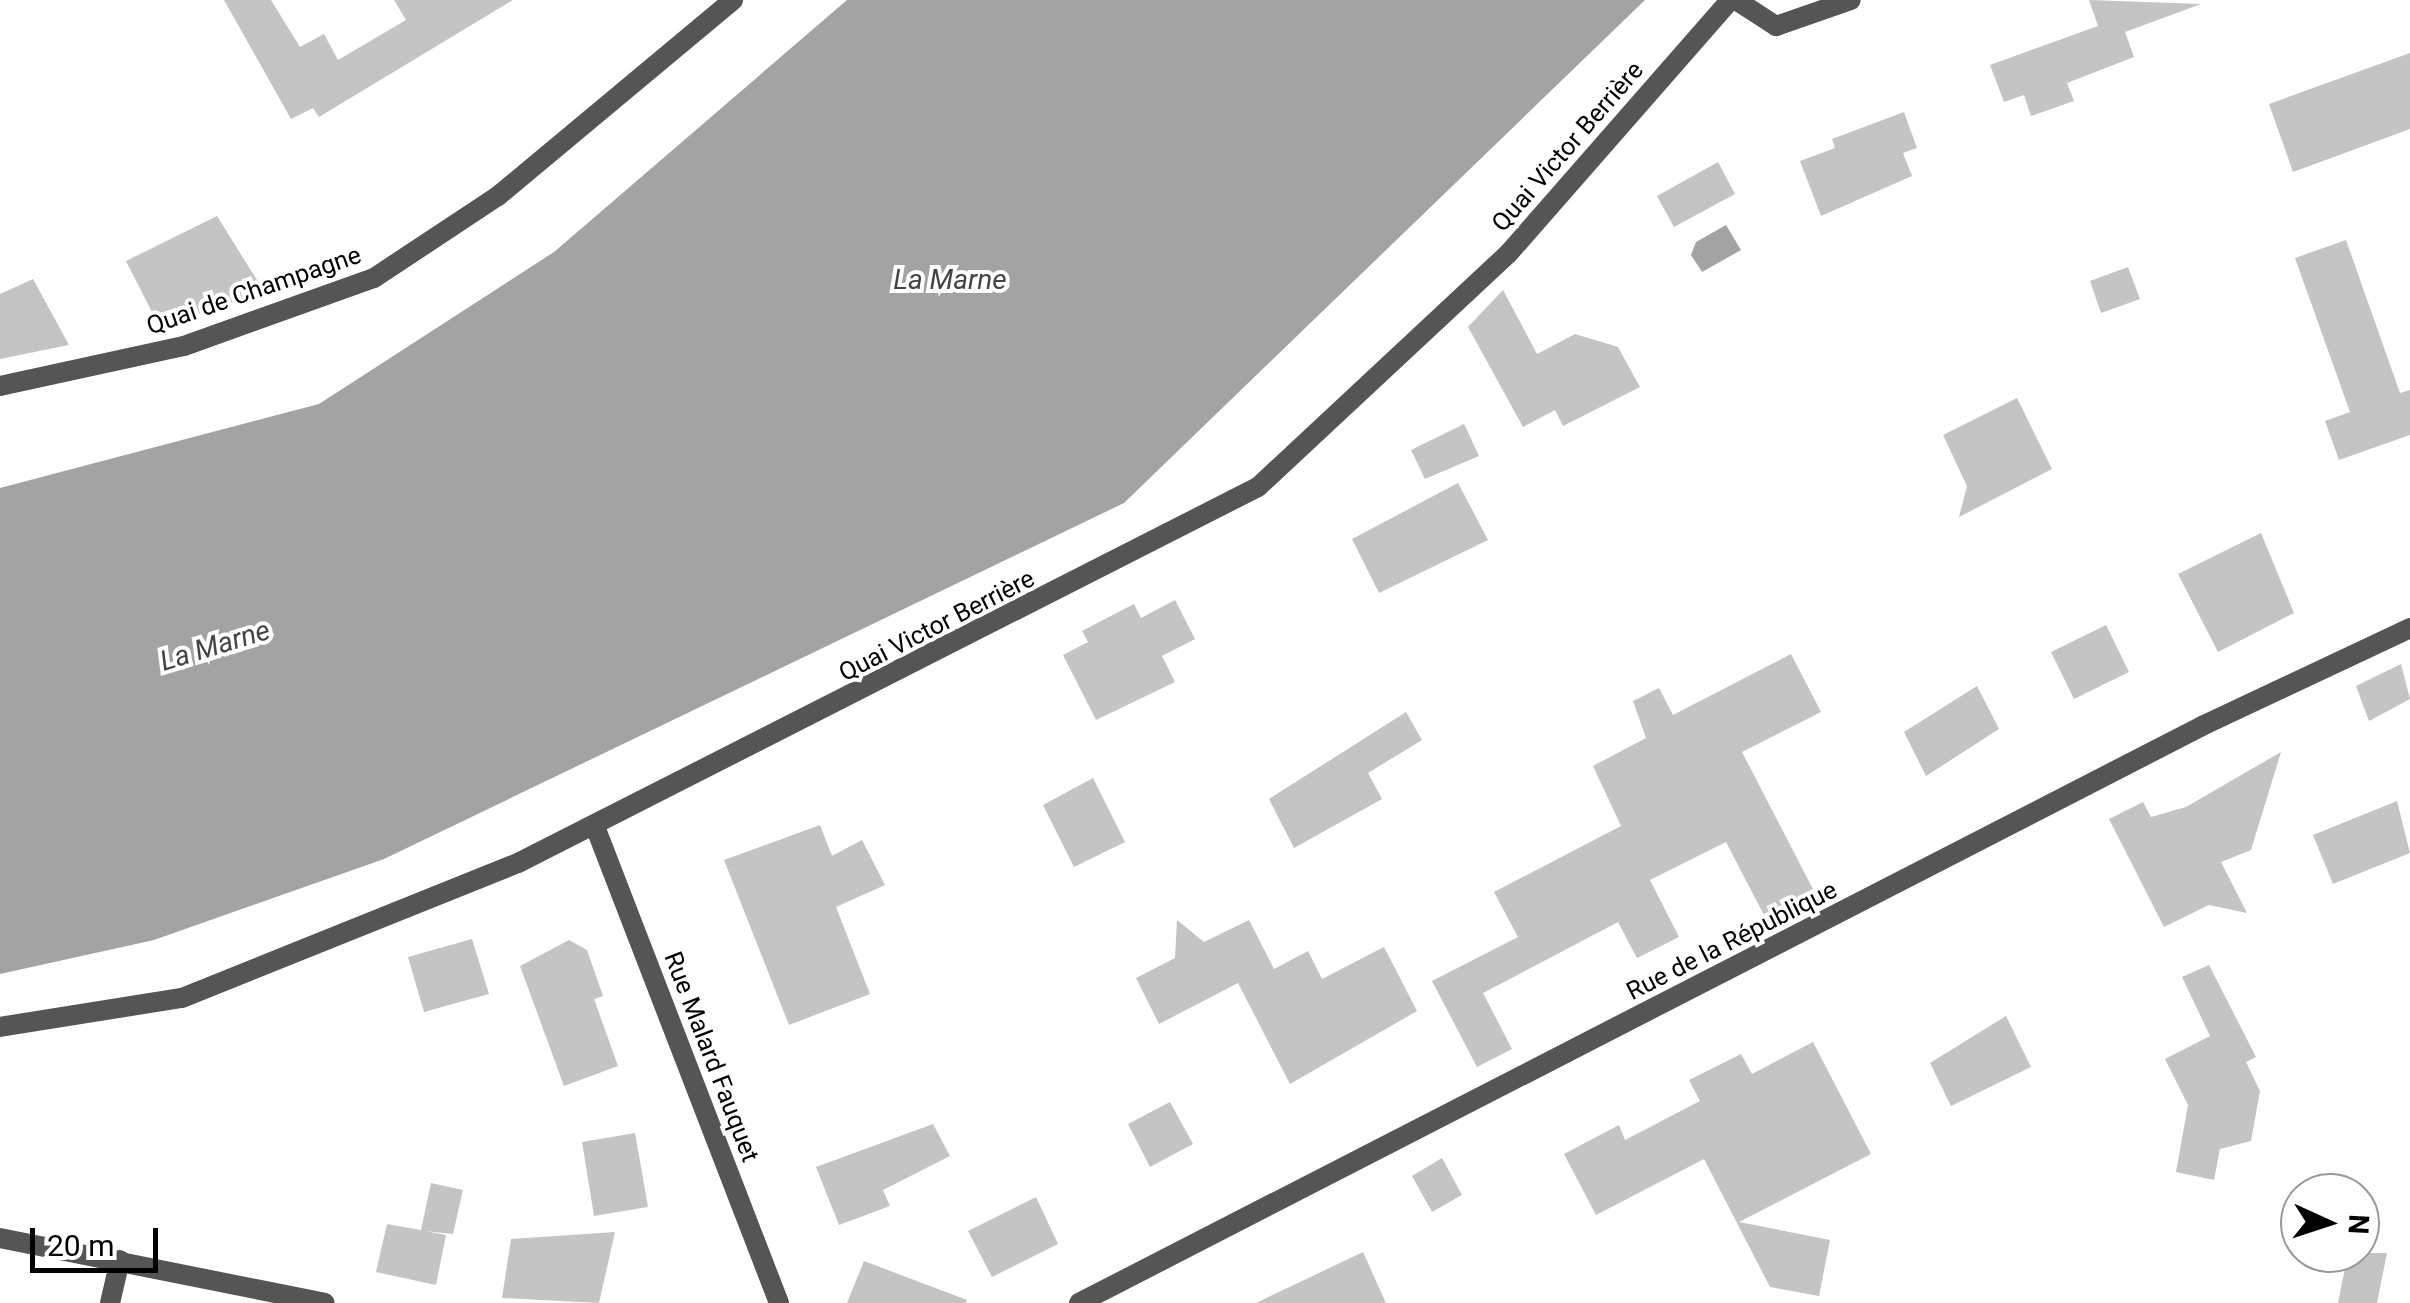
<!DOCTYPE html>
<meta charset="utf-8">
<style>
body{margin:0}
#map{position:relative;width:2410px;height:1303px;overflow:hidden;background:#fff;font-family:Roboto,sans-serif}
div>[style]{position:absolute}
.water>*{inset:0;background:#a3a3a3}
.building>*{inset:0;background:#c4c4c4}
.pedestrian>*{height:20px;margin:-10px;padding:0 10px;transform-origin:10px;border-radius:10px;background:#555}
.minor>*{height:20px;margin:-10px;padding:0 10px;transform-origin:10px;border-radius:10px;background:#555}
span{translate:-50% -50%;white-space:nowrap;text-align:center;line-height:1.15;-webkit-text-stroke:8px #fff;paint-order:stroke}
.street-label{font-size:25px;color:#000}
.water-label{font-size:28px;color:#444;font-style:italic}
.north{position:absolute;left:2280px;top:1173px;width:100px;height:100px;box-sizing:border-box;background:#fff;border:2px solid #999;border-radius:50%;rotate:93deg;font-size:28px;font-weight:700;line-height:40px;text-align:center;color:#000}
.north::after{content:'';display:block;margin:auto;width:35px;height:45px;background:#000;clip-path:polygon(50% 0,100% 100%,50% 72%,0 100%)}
.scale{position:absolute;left:30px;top:1228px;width:128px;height:45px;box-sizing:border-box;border:5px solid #000;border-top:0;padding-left:12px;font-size:30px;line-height:35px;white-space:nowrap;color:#000;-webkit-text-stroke:8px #fff;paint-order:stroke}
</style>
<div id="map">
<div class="water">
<i style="clip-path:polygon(847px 0,1645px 0,1124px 503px,384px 859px,154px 940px,0 974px,0 488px,319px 404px,554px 252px)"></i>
<i style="clip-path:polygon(1726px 225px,1741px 250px,1702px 272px,1691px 255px,1696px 242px)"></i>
</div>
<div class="building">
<i style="clip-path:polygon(224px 0,271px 0,300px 47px,324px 34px,338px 60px,406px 20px,394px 0,513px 0,319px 117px,313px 108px,291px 119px)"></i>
<i style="clip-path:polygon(2089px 0,2201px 4px,2125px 32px,2134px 57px,2067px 83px,2074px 101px,2031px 116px,2024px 95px,2004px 102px,1990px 65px,2098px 26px)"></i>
<i style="clip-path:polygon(2410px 53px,2410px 129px,2293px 172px,2269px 104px)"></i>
<i style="clip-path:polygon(1904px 112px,1917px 148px,1903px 153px,1912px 176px,1821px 216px,1800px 161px,1835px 148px,1832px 139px)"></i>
<i style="clip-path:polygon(1718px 162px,1735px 194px,1674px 227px,1657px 196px)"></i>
<i style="clip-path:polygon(217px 216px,265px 293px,159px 326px,126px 261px)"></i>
<i style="clip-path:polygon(2346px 240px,2400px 393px,2410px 390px,2410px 435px,2339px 460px,2325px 421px,2350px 412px,2295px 258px)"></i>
<i style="clip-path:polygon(2128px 267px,2140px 299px,2101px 313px,2090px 281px)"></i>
<i style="clip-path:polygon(33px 279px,69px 345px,0 359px,0 294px)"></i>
<i style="clip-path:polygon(1503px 290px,1537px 354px,1575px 334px,1618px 347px,1640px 387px,1563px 426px,1555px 410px,1523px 427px,1468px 327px)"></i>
<i style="clip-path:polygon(2017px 398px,2052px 469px,1959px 517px,1967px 486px,1943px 435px)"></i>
<i style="clip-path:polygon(1464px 424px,1479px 456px,1425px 479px,1411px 450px)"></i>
<i style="clip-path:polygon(1458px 483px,1488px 540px,1379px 593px,1352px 539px)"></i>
<i style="clip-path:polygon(2261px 533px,2294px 613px,2218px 652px,2178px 574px)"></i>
<i style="clip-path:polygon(1175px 600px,1195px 639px,1162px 656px,1175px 682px,1096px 720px,1063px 655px,1088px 642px,1082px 631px,1134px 604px,1141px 618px)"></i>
<i style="clip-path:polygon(2106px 625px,2129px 672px,2074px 699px,2051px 652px)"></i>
<i style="clip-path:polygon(1791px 654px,1821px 712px,1742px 752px,1815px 893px,1766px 919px,1726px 842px,1650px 880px,1679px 937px,1637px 958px,1618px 922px,1483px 993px,1512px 1049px,1477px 1067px,1432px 981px,1518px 937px,1494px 892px,1621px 826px,1593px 766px,1646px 738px,1633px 701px,1659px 688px,1673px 715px)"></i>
<i style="clip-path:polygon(2401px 664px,2410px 699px,2369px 721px,2356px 686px)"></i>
<i style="clip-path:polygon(1977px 686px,1999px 729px,1926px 776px,1904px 732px)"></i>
<i style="clip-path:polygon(1406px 712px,1422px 740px,1368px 773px,1382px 799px,1294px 848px,1269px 799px)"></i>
<i style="clip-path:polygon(2281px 752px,2251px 850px,2221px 862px,2247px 913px,2209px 905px,2164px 927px,2109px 819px,2143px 802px,2151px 817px,2186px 807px)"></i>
<i style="clip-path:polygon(1093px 778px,1125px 842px,1074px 867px,1043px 805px)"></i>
<i style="clip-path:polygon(2397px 801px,2410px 853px,2333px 884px,2313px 835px)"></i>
<i style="clip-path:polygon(820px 825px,832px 856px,862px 840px,885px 885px,836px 907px,870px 994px,789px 1025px,724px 860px)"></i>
<i style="clip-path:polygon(1177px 920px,1204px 942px,1249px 920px,1274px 969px,1308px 951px,1322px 979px,1384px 947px,1417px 1011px,1290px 1084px,1238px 983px,1159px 1024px,1136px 978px,1175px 958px)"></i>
<i style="clip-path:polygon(472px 939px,489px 994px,424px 1012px,408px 957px)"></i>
<i style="clip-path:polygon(569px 940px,587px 950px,603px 996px,594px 999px,618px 1066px,564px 1086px,520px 966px)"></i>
<i style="clip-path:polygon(2209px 965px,2256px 1057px,2246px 1062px,2260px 1091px,2251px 1141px,2220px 1149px,2214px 1180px,2176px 1172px,2188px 1105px,2165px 1059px,2210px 1036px,2182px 977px)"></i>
<i style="clip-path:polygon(2006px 1016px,2031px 1067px,1951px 1106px,1930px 1063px)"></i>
<i style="clip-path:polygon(1813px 1042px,1871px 1154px,1739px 1222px,1830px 1240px,1819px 1296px,1770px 1287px,1704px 1159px,1596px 1215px,1564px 1154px,1619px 1125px,1625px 1140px,1700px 1101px,1689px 1080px,1741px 1054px,1752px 1074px)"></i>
<i style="clip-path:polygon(1170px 1102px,1193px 1144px,1150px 1167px,1128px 1124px)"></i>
<i style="clip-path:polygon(933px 1124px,950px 1156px,883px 1190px,890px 1206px,839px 1225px,816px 1167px)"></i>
<i style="clip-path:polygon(635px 1133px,648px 1207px,594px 1216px,582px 1142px)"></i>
<i style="clip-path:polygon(1442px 1158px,1462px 1195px,1432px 1212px,1412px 1176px)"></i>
<i style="clip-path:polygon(431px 1183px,463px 1190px,453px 1234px,425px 1231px,446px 1235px,436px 1285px,376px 1272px,387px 1224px,421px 1230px)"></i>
<i style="clip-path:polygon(1036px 1197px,1058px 1244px,992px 1277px,968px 1231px)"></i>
<i style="clip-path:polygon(615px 1232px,599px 1303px,502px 1298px,511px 1239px)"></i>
<i style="clip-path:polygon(1363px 1252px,1386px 1303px,1256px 1303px)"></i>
<i style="clip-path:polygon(2348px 1253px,2387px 1253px,2377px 1303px,2338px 1303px)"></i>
<i style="clip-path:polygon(864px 1261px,967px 1300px,966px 1303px,847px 1303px)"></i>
</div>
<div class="pedestrian">
<i style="left:110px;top:1303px;width:44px;rotate:-76.9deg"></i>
</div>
<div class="minor">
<i style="left:1736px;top:0;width:48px;rotate:33deg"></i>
<i style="left:1776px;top:26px;width:79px;rotate:-19.1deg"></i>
<i style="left:0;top:386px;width:188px;rotate:-12.3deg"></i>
<i style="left:184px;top:346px;width:202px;rotate:-19.7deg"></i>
<i style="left:374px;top:278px;width:149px;rotate:-33.5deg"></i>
<i style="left:498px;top:196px;width:306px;rotate:-39.8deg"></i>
<i style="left:596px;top:829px;width:508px;rotate:68.89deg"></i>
<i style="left:0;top:1027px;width:184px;rotate:-9.1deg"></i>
<i style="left:182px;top:998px;width:362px;rotate:-21.9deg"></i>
<i style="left:518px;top:863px;width:830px;rotate:-26.94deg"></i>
<i style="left:1258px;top:487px;width:342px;rotate:-43deg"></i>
<i style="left:1508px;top:254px;width:337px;rotate:-48.8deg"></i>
<i style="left:0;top:1238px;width:331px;rotate:11.3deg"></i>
<i style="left:1079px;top:1303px;width:1263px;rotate:-27.19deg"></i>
<i style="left:2202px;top:726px;width:230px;rotate:-25.2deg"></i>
</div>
<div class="street-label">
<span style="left:1568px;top:147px;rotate:-49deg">Quai Victor Berrière</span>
<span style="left:254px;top:291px;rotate:-19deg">Quai de Champagne</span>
<span style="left:937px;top:626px;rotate:-27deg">Quai Victor Berrière</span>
<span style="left:1732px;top:941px;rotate:-27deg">Rue de la République</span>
<span style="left:711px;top:1057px;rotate:69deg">Rue Malard Fauquet</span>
</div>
<div class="water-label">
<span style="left:950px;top:280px">La Marne</span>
<span style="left:215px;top:646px;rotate:-17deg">La Marne</span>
</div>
<div class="north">N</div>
<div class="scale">20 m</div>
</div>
